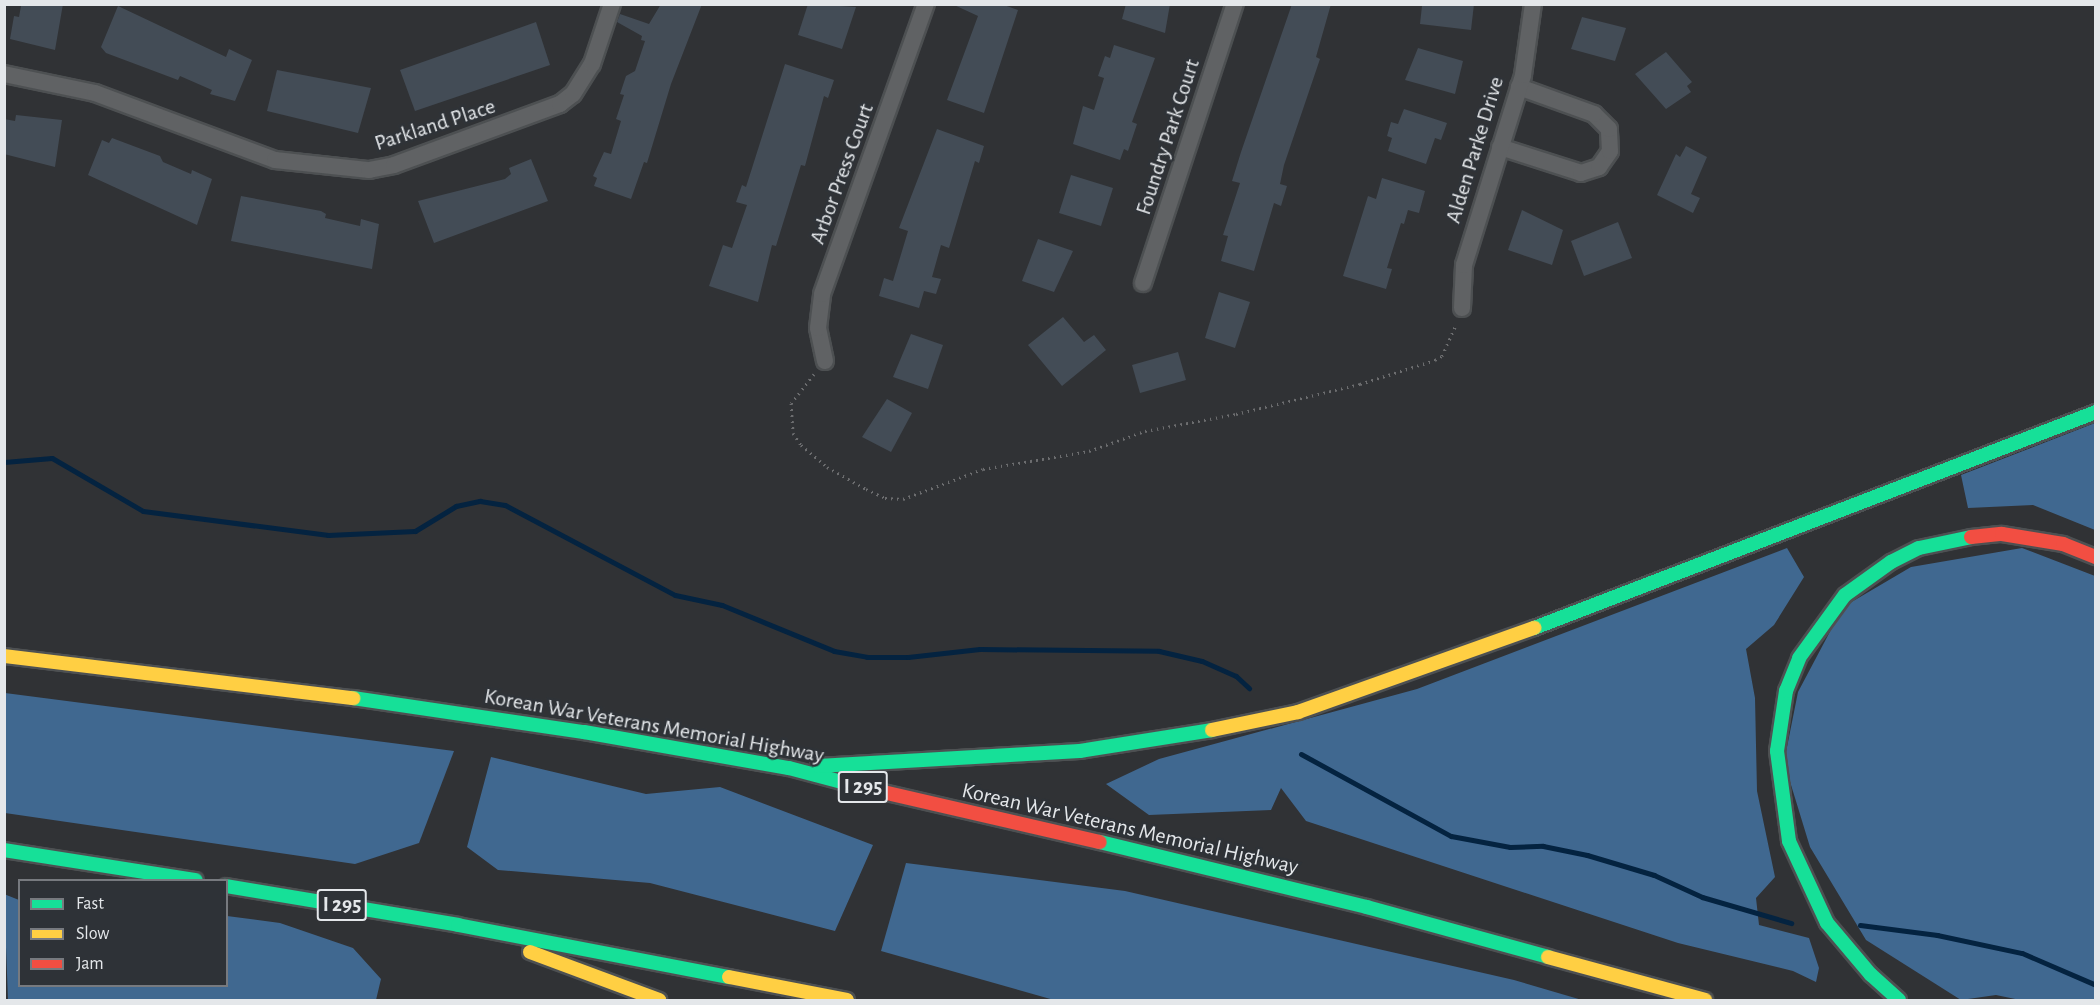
<!DOCTYPE html>
<style>
body{margin:0}
#map{position:relative;width:2100px;height:1005px;overflow:hidden;background:#303235;font-family:"Alegreya Sans",sans-serif}
div>[style]{position:absolute}
.forest>*{inset:0;background:#406890}
.stream>*{height:5px;margin:-2.5px;padding:0 2.5px;transform-origin:2.5px;border-radius:2.5px;background:#042340}
.building>*{inset:0;background:#434c56}
.path>*{height:3px;margin-top:-1.5px;transform-origin:0;background:repeating-linear-gradient(90deg,#6c6d6f 0 1.5px,transparent 0 6px)}
.roads{filter:drop-shadow(2px 0 #4d5052) drop-shadow(-2px 0 #4d5052) drop-shadow(0 2px #4d5052) drop-shadow(0 -2px #4d5052)}
.street>*{height:16px;margin:-8px;padding:0 8px;transform-origin:8px;border-radius:8px;background:#606264}
.fast>*{height:14px;margin:-7px;padding:0 7px;transform-origin:7px;border-radius:7px;background:#16e098}
.slow>*{height:14px;margin:-7px;padding:0 7px;transform-origin:7px;border-radius:7px;background:#ffcf43}
.jam>*{height:14px;margin:-7px;padding:0 7px;transform-origin:7px;border-radius:7px;background:#f24e42}
span{translate:-50% -50%;white-space:nowrap;text-align:center;line-height:1.15;-webkit-text-stroke:5px #2e3237;paint-order:stroke}
.shield-label span{padding:2px 4px;background:#2e3237;border:2px solid;border-radius:4px;-webkit-text-stroke-width:0}
.shield-label{font-size:21px;color:#e4e7ea;font-weight:700}
.street-label{font-size:22px;color:#e4e7ea}
.frame{position:absolute;inset:0;border:6px solid #e4e7ea;pointer-events:none}
.legend{position:absolute;left:18px;top:879px;width:210px;height:108px;box-sizing:border-box;background:#2e3237;border:2px solid #777a7f;margin:0;padding:8px 10px;list-style:none;font-size:18px;color:#e4e7ea}
.legend li{display:flex;align-items:center;gap:12px;height:30px}
.legend b{width:30px;border:2px solid #777a7f}
</style>
<div id="map">
<div class="forest">
<i style="clip-path:polygon(2095px 423px,2095px 530px,2033px 505px,1968px 508px,1961px 475px)"></i>
<i style="clip-path:polygon(1787px 548px,1804px 577px,1774px 625px,1746px 649px,1755px 698px,1757px 791px,1775px 877px,1756px 898px,1759px 925px,1809px 938px,1819px 968px,1816px 982px,1793px 971px,1678px 943px,1306px 821px,1281px 788px,1271px 810px,1149px 815px,1106px 784px,1159px 759px,1417px 689px)"></i>
<i style="clip-path:polygon(2022px 548px,2095px 576px,2095px 1000px,2020px 1000px,1996px 995px,1961px 1000px,1866px 940px,1810px 847px,1784px 762px,1798px 692px,1843px 607px,1911px 567px)"></i>
<i style="clip-path:polygon(5px 693px,454px 751px,419px 843px,355px 864px,5px 813px)"></i>
<i style="clip-path:polygon(491px 757px,646px 794px,720px 787px,873px 845px,835px 931px,650px 883px,498px 870px,467px 847px)"></i>
<i style="clip-path:polygon(906px 863px,1125px 891px,1514px 980px,1582px 1000px,1054px 1000px,881px 951px)"></i>
<i style="clip-path:polygon(4px 894px,19px 900px,20px 986px,226px 986px,227px 916px,280px 923px,353px 948px,381px 979px,376px 1000px,8px 1000px)"></i>
</div>
<div class="stream">
<i style="left:4px;top:462px;width:48px;rotate:-4.8deg"></i>
<i style="left:52px;top:458px;width:105px;rotate:30.2deg"></i>
<i style="left:143px;top:511px;width:187px;rotate:7.4deg"></i>
<i style="left:328px;top:535px;width:87px;rotate:-2.6deg"></i>
<i style="left:415px;top:531px;width:48px;rotate:-31.4deg"></i>
<i style="left:456px;top:506px;width:25px;rotate:-12deg"></i>
<i style="left:480px;top:501px;width:25px;rotate:9deg"></i>
<i style="left:505px;top:505px;width:192px;rotate:27.9deg"></i>
<i style="left:675px;top:595px;width:48px;rotate:12deg"></i>
<i style="left:722px;top:605px;width:121px;rotate:22.3deg"></i>
<i style="left:834px;top:651px;width:34px;rotate:10deg"></i>
<i style="left:867px;top:657px;width:41px"></i>
<i style="left:908px;top:657px;width:72px;rotate:-6.3deg"></i>
<i style="left:980px;top:649px;width:179px;rotate:0.6deg"></i>
<i style="left:1159px;top:651px;width:44px;rotate:13.1deg"></i>
<i style="left:1202px;top:661px;width:37px;rotate:24deg"></i>
<i style="left:1236px;top:676px;width:18px;rotate:43deg"></i>
<i style="left:1301px;top:754px;width:171px;rotate:28.7deg"></i>
<i style="left:1451px;top:836px;width:60px;rotate:10.6deg"></i>
<i style="left:1510px;top:847px;width:33px;rotate:-2deg"></i>
<i style="left:1543px;top:846px;width:45px;rotate:11.6deg"></i>
<i style="left:1587px;top:855px;width:70px;rotate:16.6deg"></i>
<i style="left:1654px;top:875px;width:53px;rotate:24.6deg"></i>
<i style="left:1702px;top:897px;width:93px;rotate:16.3deg"></i>
<i style="left:1860px;top:925px;width:78px;rotate:7.4deg"></i>
<i style="left:1937px;top:935px;width:87px;rotate:12deg"></i>
<i style="left:2022px;top:953px;width:81px;rotate:23.4deg"></i>
</div>
<div class="building">
<i style="clip-path:polygon(29px 4px,63px 4px,55px 50px,10px 39px,14px 16px,19px 17px,21px 6px)"></i>
<i style="clip-path:polygon(661px 4px,702px 4px,671px 84px,647px 163px,644px 162px,631px 199px,594px 186px,597px 178px,593px 176px,604px 152px,611px 154px,621px 121px,616px 119px,624px 95px,620px 94px,626px 76px,635px 71px,645px 41px,641px 40px,642px 36px,617px 22px,620px 14px,649px 24px)"></i>
<i style="clip-path:polygon(808px 4px,856px 7px,842px 49px,798px 35px)"></i>
<i style="clip-path:polygon(952px 4px,1001px 4px,1018px 10px,984px 113px,947px 100px,978px 16px)"></i>
<i style="clip-path:polygon(1126px 4px,1170px 4px,1165px 33px,1122px 19px)"></i>
<i style="clip-path:polygon(1292px 4px,1331px 4px,1316px 57px,1320px 59px,1284px 165px,1280px 184px,1287px 186px,1281px 206px,1274px 203px,1254px 271px,1221px 261px,1228px 236px,1223px 235px,1240px 183px,1232px 181px,1241px 152px)"></i>
<i style="clip-path:polygon(1474px 4px,1471px 30px,1420px 24px,1422px 6px)"></i>
<i style="clip-path:polygon(118px 6px,226px 57px,229px 49px,252px 60px,235px 101px,210px 94px,212px 90px,180px 76px,178px 80px,106px 53px,101px 47px)"></i>
<i style="clip-path:polygon(1582px 17px,1626px 28px,1615px 61px,1571px 49px)"></i>
<i style="clip-path:polygon(536px 22px,550px 65px,415px 111px,400px 70px)"></i>
<i style="clip-path:polygon(1114px 45px,1155px 58px,1132px 122px,1137px 124px,1128px 151px,1124px 149px,1120px 160px,1073px 144px,1083px 106px,1094px 110px,1104px 78px,1098px 76px,1105px 56px,1110px 58px)"></i>
<i style="clip-path:polygon(1418px 48px,1463px 61px,1455px 94px,1405px 80px)"></i>
<i style="clip-path:polygon(1666px 52px,1692px 82px,1687px 86px,1691px 92px,1666px 109px,1635px 74px)"></i>
<i style="clip-path:polygon(785px 64px,834px 80px,828px 98px,824px 96px,805px 166px,801px 165px,776px 246px,772px 245px,758px 302px,709px 286px,723px 245px,732px 248px,747px 205px,736px 202px,742px 185px,746px 187px)"></i>
<i style="clip-path:polygon(277px 70px,371px 88px,358px 133px,267px 111px)"></i>
<i style="clip-path:polygon(1404px 109px,1447px 123px,1441px 140px,1435px 138px,1426px 164px,1388px 151px,1392px 138px,1387px 136px,1391px 122px,1398px 124px)"></i>
<i style="clip-path:polygon(16px 115px,62px 120px,55px 167px,4px 154px,4px 119px,15px 121px)"></i>
<i style="clip-path:polygon(937px 129px,984px 146px,979px 163px,975px 161px,949px 248px,941px 245px,932px 277px,941px 279px,936px 294px,924px 291px,919px 308px,879px 296px,884px 278px,893px 281px,908px 231px,899px 228px)"></i>
<i style="clip-path:polygon(112px 138px,160px 156px,163px 162px,191px 174px,192px 170px,212px 179px,197px 225px,88px 175px,102px 140px,109px 143px)"></i>
<i style="clip-path:polygon(1686px 146px,1707px 157px,1691px 194px,1700px 198px,1693px 213px,1657px 195px,1676px 154px,1680px 157px)"></i>
<i style="clip-path:polygon(531px 159px,548px 201px,434px 243px,418px 201px,505px 179px,511px 174px,509px 168px)"></i>
<i style="clip-path:polygon(1071px 175px,1113px 188px,1101px 226px,1059px 213px)"></i>
<i style="clip-path:polygon(1382px 178px,1425px 191px,1419px 213px,1408px 210px,1404px 224px,1401px 223px,1387px 268px,1392px 269px,1386px 289px,1343px 276px,1368px 196px,1376px 199px)"></i>
<i style="clip-path:polygon(241px 196px,321px 211px,326px 214px,325px 218px,360px 226px,361px 219px,379px 224px,372px 269px,231px 241px)"></i>
<i style="clip-path:polygon(1522px 210px,1563px 230px,1552px 265px,1508px 250px)"></i>
<i style="clip-path:polygon(1618px 222px,1632px 258px,1584px 276px,1571px 241px)"></i>
<i style="clip-path:polygon(1038px 239px,1073px 251px,1054px 292px,1022px 281px)"></i>
<i style="clip-path:polygon(1219px 292px,1250px 302px,1235px 348px,1205px 338px)"></i>
<i style="clip-path:polygon(1063px 317px,1084px 342px,1094px 335px,1106px 350px,1062px 386px,1028px 345px)"></i>
<i style="clip-path:polygon(911px 334px,943px 345px,928px 389px,893px 377px)"></i>
<i style="clip-path:polygon(1178px 352px,1186px 380px,1140px 393px,1132px 365px)"></i>
<i style="clip-path:polygon(887px 399px,912px 413px,891px 452px,862px 437px)"></i>
</div>
<div class="path">
<i style="left:814px;top:374px;width:37px;rotate:128deg"></i>
<i style="left:791px;top:403px;width:30px;rotate:86deg"></i>
<i style="left:793px;top:433px;width:14px;rotate:56deg"></i>
<i style="left:801px;top:445px;width:34px;rotate:40deg"></i>
<i style="left:827px;top:467px;width:45px;rotate:29.4deg"></i>
<i style="left:866px;top:489px;width:21px;rotate:25deg"></i>
<i style="left:885px;top:498px;width:18px;rotate:3deg"></i>
<i style="left:903px;top:499px;width:85px;rotate:-20.6deg"></i>
<i style="left:983px;top:469px;width:108px;rotate:-9.6deg"></i>
<i style="left:1089px;top:451px;width:59px;rotate:-19.7deg"></i>
<i style="left:1145px;top:431px;width:93px;rotate:-10.6deg"></i>
<i style="left:1236px;top:414px;width:128px;rotate:-13.6deg"></i>
<i style="left:1360px;top:384px;width:79px;rotate:-17.7deg"></i>
<i style="left:1435px;top:360px;width:8px;rotate:-30deg"></i>
<i style="left:1442px;top:356px;width:35px;rotate:-66deg"></i>
</div>
<div class="roads">
<div class="street">
<i style="left:4px;top:74px;width:93px;rotate:11.8deg"></i>
<i style="left:95px;top:93px;width:192px;rotate:20.4deg"></i>
<i style="left:275px;top:160px;width:95px;rotate:6.1deg"></i>
<i style="left:369px;top:170px;width:25px;rotate:-11deg"></i>
<i style="left:394px;top:165px;width:177px;rotate:-20.2deg"></i>
<i style="left:560px;top:104px;width:16px;rotate:-38deg"></i>
<i style="left:573px;top:94px;width:36px;rotate:-58deg"></i>
<i style="left:592px;top:64px;width:63px;rotate:-71.6deg"></i>
<i style="left:1500px;top:147px;width:85px;rotate:17.8deg"></i>
<i style="left:1581px;top:173px;width:19px;rotate:-18deg"></i>
<i style="left:1599px;top:167px;width:19px;rotate:-55deg"></i>
<i style="left:1610px;top:151px;width:22px;rotate:-93deg"></i>
<i style="left:1609px;top:129px;width:21px;rotate:-135deg"></i>
<i style="left:1594px;top:114px;width:80px;rotate:-160.2deg"></i>
<i style="left:1143px;top:283px;width:294px;rotate:-71.8deg"></i>
<i style="left:1462px;top:308px;width:43px;rotate:-87.3deg"></i>
<i style="left:1464px;top:265px;width:199px;rotate:-72.7deg"></i>
<i style="left:1523px;top:75px;width:72px;rotate:-82deg"></i>
<i style="left:825px;top:361px;width:34px;rotate:-102deg"></i>
<i style="left:818px;top:328px;width:34px;rotate:-83deg"></i>
<i style="left:822px;top:294px;width:308px;rotate:-70.3deg"></i>
</div>
<div class="fast">
<i style="left:1534px;top:628px;width:602px;rotate:-21.02deg"></i>
<i style="left:353px;top:698px;width:233px;rotate:8.4deg"></i>
<i style="left:584px;top:732px;width:208px;rotate:10deg"></i>
<i style="left:789px;top:768px;width:74px;rotate:14.8deg"></i>
<i style="left:818px;top:766px;width:262px;rotate:-3.3deg"></i>
<i style="left:1080px;top:751px;width:134px;rotate:-9deg"></i>
<i style="left:1100px;top:842px;width:275px;rotate:13.7deg"></i>
<i style="left:1367px;top:907px;width:188px;rotate:15.4deg"></i>
<i style="left:4px;top:850px;width:194px;rotate:8.9deg"></i>
<i style="left:226px;top:886px;width:235px;rotate:9.5deg"></i>
<i style="left:458px;top:925px;width:276px;rotate:10.9deg"></i>
<i style="left:1899px;top:1000px;width:38px;rotate:-138deg"></i>
<i style="left:1871px;top:975px;width:68px;rotate:-130.2deg"></i>
<i style="left:1827px;top:923px;width:90px;rotate:-114.9deg"></i>
<i style="left:1789px;top:841px;width:91px;rotate:-97.6deg"></i>
<i style="left:1777px;top:751px;width:61px;rotate:-81.5deg"></i>
<i style="left:1786px;top:691px;width:35px;rotate:-68deg"></i>
<i style="left:1799px;top:658px;width:78px;rotate:-53.9deg"></i>
<i style="left:1845px;top:595px;width:57px;rotate:-35.7deg"></i>
<i style="left:1891px;top:562px;width:31px;rotate:-27deg"></i>
<i style="left:1919px;top:548px;width:53px;rotate:-11.9deg"></i>
</div>
<div class="slow">
<i style="left:4px;top:656px;width:352px;rotate:6.9deg"></i>
<i style="left:1212px;top:730px;width:88px;rotate:-11.8deg"></i>
<i style="left:1298px;top:712px;width:251px;rotate:-19.6deg"></i>
<i style="left:530px;top:952px;width:138px;rotate:20.4deg"></i>
<i style="left:1548px;top:957px;width:163px;rotate:15.3deg"></i>
<i style="left:729px;top:977px;width:120px;rotate:11deg"></i>
</div>
<div class="jam">
<i style="left:1971px;top:537px;width:31px;rotate:-6deg"></i>
<i style="left:2002px;top:534px;width:62px;rotate:9.3deg"></i>
<i style="left:2063px;top:544px;width:35px;rotate:22deg"></i>
<i style="left:861px;top:787px;width:245px;rotate:13deg"></i>
</div>
</div>
<div class="shield-label">
<span style="left:863px;top:787px">I 295</span>
<span style="left:342px;top:905px">I 295</span>
</div>
<div class="street-label">
<span style="left:435px;top:125px;rotate:-18deg">Parkland Place</span>
<span style="left:1168px;top:137px;rotate:-72deg">Foundry Park Court</span>
<span style="left:1475px;top:150px;rotate:-73deg">Alden Parke Drive</span>
<span style="left:842px;top:174px;rotate:-70deg">Arbor Press Court</span>
<span style="left:654px;top:726px;rotate:10deg">Korean War Veterans Memorial Highway</span>
<span style="left:1130px;top:829px;rotate:13deg">Korean War Veterans Memorial Highway</span>
</div>
<div class="frame"></div>
<ul class="legend">
<li><b style="height:8px;background:#16e098"></b>Fast</li>
<li><b style="height:8px;background:#ffcf43"></b>Slow</li>
<li><b style="height:8px;background:#f24e42"></b>Jam</li>
</ul>
</div>
